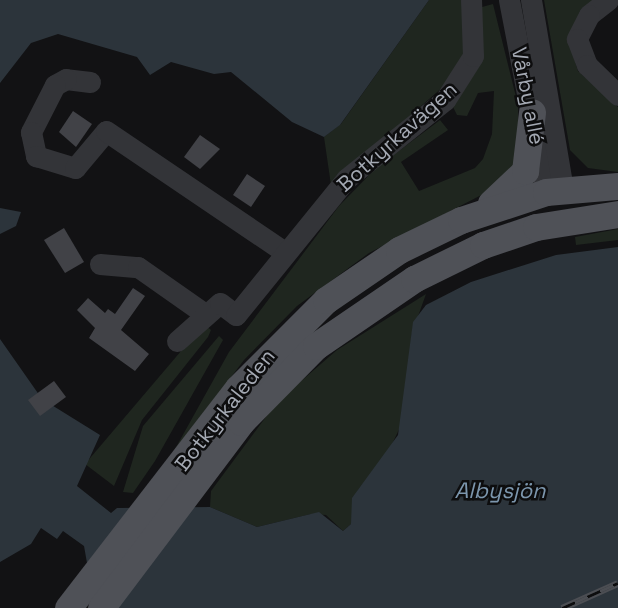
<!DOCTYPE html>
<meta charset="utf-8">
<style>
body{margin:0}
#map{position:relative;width:618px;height:608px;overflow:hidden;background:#121214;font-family:"Space Grotesk",sans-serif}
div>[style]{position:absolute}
.green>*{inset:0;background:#1f261f}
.water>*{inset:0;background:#2c343b}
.building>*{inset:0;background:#414247}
.minor>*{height:21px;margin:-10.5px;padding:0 10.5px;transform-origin:10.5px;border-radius:10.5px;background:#333438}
.major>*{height:27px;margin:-13.5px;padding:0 13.5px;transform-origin:13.5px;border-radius:13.5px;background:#4f5157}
.rail>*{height:7px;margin-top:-3.5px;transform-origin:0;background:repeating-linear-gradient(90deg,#0d0d0e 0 14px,#4c4e53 0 28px);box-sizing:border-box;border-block:2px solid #4c4e53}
span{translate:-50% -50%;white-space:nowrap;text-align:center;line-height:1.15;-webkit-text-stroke:5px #0d0d0e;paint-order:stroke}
.street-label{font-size:21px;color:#a4a9b3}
.water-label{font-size:22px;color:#7c96ad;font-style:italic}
</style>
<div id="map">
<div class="green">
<i style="clip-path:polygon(429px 0,463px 0,464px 55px,452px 79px,331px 185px,324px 137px,341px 124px)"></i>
<i style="clip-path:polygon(544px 0,597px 0,576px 21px,569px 42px,578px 71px,618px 107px,618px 172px,588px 168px,570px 150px)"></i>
<i style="clip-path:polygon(493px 4px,518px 105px,518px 160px,495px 188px,369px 253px,297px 306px,244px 360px,170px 458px,229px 352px,339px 206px,375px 169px,440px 120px,448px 130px,401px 162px,419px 191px,475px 168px,483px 159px,492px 134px,494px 91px,478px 93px,467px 116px,457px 115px,453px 107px,482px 62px,482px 7px)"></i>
<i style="clip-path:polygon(618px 229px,618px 240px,576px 245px,575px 237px)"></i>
<i style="clip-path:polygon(426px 294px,412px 333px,403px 421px,385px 459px,358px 490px,351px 524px,343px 531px,326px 515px,311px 514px,257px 527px,210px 507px,211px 491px,277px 402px,337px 350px)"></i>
<i style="clip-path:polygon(204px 324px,211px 330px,208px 337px,142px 420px,114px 486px,85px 464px)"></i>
<i style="clip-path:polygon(219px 336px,223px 340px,155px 461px,133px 493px,123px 492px,143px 426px)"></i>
</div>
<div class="water">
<i style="clip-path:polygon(0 0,429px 0,340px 125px,324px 137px,292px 122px,231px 72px,214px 74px,171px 62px,150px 75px,137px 57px,58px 34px,31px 43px,0 83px)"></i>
<i style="clip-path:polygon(0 208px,21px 212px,16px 226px,0 234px)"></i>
<i style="clip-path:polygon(618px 247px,618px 608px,95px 608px,84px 546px,63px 531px,57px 539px,41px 528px,31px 544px,0 562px,0 339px,42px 399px,100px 435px,77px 486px,111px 513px,117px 508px,210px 507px,257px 527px,319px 512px,343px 531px,351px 524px,352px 498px,398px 435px,413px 322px,426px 305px,471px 282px,556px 255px)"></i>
</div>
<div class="building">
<i style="clip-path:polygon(73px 111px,92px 124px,76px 147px,59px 132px)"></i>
<i style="clip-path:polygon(200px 135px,220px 149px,200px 169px,184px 157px)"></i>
<i style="clip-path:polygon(247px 174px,265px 186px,251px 207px,233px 195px)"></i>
<i style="clip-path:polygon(64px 228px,84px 262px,65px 273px,44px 240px)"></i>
<i style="clip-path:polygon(133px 288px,145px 296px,121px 330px,149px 354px,135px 371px,89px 338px,95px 328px,77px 310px,88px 298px,105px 313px,108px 309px,115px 314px)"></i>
<i style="clip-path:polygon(54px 381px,66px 397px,40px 416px,28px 400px)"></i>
</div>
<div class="minor">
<i style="left:509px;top:0;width:196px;rotate:79.1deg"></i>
<i style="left:531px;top:0;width:193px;rotate:80.4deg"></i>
<i style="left:608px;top:0;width:24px;rotate:142deg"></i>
<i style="left:589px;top:15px;width:27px;rotate:117deg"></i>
<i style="left:577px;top:39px;width:28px;rotate:69deg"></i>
<i style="left:587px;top:65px;width:43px;rotate:44.1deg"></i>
<i style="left:90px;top:82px;width:24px;rotate:-173deg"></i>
<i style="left:66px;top:79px;width:13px;rotate:151deg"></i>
<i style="left:55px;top:85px;width:53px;rotate:117.1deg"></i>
<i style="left:31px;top:132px;width:25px;rotate:78deg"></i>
<i style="left:36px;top:156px;width:41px;rotate:17.1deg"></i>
<i style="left:75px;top:168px;width:48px;rotate:-50deg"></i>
<i style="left:106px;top:131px;width:217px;rotate:34.1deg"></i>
<i style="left:100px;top:264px;width:38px;rotate:5deg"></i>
<i style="left:138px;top:267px;width:82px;rotate:35deg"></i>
<i style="left:177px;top:341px;width:57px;rotate:-41.5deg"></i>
<i style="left:220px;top:303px;width:20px;rotate:37deg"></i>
<i style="left:236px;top:315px;width:175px;rotate:-51deg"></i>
<i style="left:346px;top:179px;width:127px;rotate:-38.6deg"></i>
<i style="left:445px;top:100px;width:52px;rotate:-57.5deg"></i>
<i style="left:473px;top:56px;width:56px;rotate:-92deg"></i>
</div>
<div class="major">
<i style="left:491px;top:203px;width:47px;rotate:-43.3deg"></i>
<i style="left:525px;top:171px;width:59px;rotate:-83.2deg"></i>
<i style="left:68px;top:608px;width:278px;rotate:-52.3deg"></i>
<i style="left:238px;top:388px;width:124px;rotate:-45deg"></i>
<i style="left:326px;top:300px;width:88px;rotate:-34.4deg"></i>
<i style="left:399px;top:250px;width:69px;rotate:-25.8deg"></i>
<i style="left:461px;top:220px;width:89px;rotate:-18.2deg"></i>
<i style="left:546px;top:192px;width:72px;rotate:-4.8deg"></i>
<i style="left:101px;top:608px;width:233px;rotate:-53deg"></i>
<i style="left:241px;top:422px;width:107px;rotate:-45.4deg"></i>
<i style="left:316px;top:346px;width:119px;rotate:-34.4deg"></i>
<i style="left:414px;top:279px;width:77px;rotate:-26.2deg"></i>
<i style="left:483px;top:245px;width:56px;rotate:-18.8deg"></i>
<i style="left:536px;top:227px;width:83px;rotate:-9deg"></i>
</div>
<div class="rail">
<i style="left:562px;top:608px;width:61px;rotate:-24.1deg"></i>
</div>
<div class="street-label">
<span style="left:528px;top:96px;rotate:79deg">Vårby allé</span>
<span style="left:397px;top:137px;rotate:-42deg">Botkyrkavägen</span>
<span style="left:225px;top:410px;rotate:-52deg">Botkyrkaleden</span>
</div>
<div class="water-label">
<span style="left:500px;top:491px">Albysjön</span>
</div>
</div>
